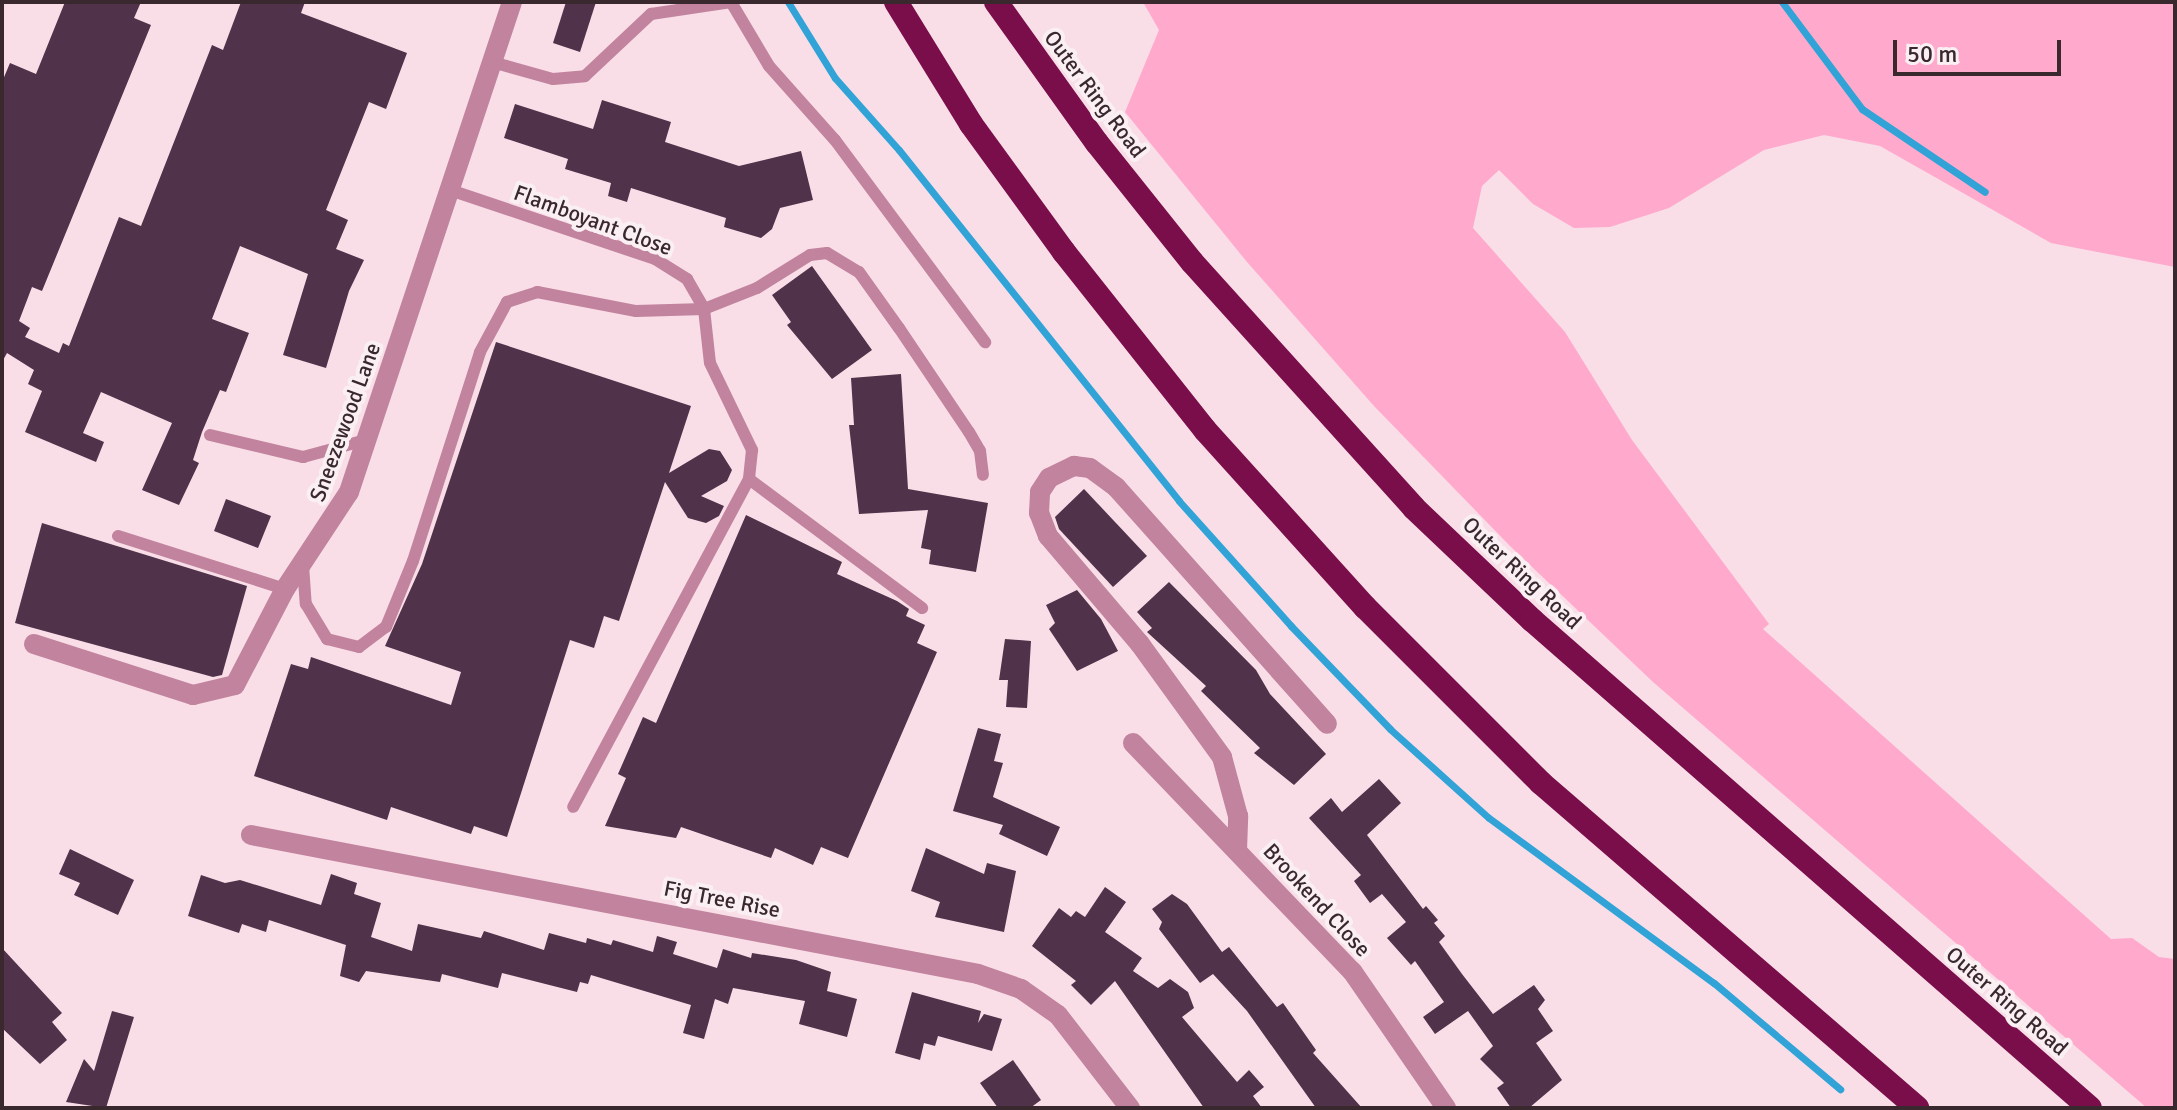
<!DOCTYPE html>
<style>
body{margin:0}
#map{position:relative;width:2177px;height:1110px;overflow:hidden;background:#f9dde7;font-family:Signika,sans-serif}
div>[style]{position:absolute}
.green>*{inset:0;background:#ffa9cd}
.stream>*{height:7px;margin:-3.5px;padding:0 3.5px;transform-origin:3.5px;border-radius:3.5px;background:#31a3d7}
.building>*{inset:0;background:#50324a}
.service>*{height:12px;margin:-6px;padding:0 6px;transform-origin:6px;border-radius:6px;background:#c1839d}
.minor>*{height:20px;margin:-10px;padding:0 10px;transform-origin:10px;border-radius:10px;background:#c1839d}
.motorway>*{height:24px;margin:-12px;padding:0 12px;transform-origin:12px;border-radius:12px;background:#790e4a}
span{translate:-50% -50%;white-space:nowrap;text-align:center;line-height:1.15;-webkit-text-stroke:8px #faf0f3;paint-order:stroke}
.street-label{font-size:22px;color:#3a282f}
.frame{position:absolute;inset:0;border:4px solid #3a282f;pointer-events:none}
.scale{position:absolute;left:1893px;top:40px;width:168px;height:36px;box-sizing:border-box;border:4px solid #3a282f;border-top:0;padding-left:10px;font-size:24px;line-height:28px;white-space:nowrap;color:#3a282f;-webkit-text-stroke:6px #faf0f3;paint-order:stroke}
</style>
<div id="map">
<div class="green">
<i style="clip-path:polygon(1143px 2px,2175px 2px,2175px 267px,2051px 243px,1880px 146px,1824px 135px,1764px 150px,1669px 208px,1610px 227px,1574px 228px,1533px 204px,1499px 170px,1482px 186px,1473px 228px,1565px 332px,1632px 440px,1769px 624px,1763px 629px,2111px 939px,2132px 938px,2159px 957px,2175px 959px,2175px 1108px,2147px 1108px,1653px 682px,1511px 547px,1374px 406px,1247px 262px,1125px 112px,1159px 30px)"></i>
</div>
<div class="stream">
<i style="left:788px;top:2px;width:89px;rotate:58.3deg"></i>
<i style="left:835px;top:78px;width:96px;rotate:48.4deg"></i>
<i style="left:899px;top:150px;width:449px;rotate:51.4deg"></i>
<i style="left:1179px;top:501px;width:168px;rotate:48.1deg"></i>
<i style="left:1291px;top:626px;width:143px;rotate:46.1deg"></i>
<i style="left:1390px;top:729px;width:133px;rotate:42deg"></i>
<i style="left:1489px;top:818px;width:279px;rotate:36.3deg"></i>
<i style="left:1714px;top:983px;width:165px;rotate:40.1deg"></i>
<i style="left:1782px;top:2px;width:134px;rotate:53.2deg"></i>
<i style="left:1862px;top:109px;width:148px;rotate:34deg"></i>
</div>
<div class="building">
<i style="clip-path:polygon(65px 2px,141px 2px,134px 18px,151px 25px,42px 291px,32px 287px,19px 321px,30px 328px,25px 337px,59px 353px,63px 343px,69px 346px,119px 217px,141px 226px,212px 45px,223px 50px,241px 2px,305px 2px,301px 13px,407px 53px,386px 109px,369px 102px,326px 210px,348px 220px,336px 249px,364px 260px,349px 291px,326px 368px,283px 355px,308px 274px,240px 246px,212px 319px,249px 333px,226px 392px,220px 390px,202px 432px,193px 460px,199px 463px,179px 505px,142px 490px,172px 423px,101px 392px,83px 433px,104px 442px,96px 462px,25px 432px,42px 391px,28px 384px,34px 370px,7px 353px,2px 362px,2px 82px,10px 63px,36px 74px)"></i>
<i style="clip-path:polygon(566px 2px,596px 2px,580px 52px,553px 43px)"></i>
<i style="clip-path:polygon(602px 100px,671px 122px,665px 142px,739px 166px,801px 151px,813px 200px,780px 208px,772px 229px,761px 238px,724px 227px,726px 218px,631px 188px,627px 202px,608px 196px,611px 183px,565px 169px,568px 159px,504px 138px,515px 104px,593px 129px)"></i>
<i style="clip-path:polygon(812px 266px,872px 350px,832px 379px,787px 325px,791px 322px,772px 295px)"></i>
<i style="clip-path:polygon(496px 342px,691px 406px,669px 473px,709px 449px,720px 451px,732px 470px,727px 481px,701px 496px,724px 506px,719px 516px,706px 523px,688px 518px,665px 482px,619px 621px,604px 616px,594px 648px,570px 640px,507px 837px,474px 826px,471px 834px,391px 807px,387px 820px,254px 776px,291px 664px,308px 669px,311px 657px,451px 705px,461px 672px,385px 646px,422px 564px)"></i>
<i style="clip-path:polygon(901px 374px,908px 489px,988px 503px,976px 572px,929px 564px,931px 550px,921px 548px,928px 510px,859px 514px,849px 425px,854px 425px,851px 378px)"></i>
<i style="clip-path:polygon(1084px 489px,1147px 556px,1113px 587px,1059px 529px,1055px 517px)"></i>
<i style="clip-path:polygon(226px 499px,271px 516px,258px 548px,214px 531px)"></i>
<i style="clip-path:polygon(746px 515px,842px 562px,837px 574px,897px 601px,909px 609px,906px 616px,925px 625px,917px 643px,937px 652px,848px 858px,821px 847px,813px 865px,775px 848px,771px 858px,681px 827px,676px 838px,605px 826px,626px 778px,618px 774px,643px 717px,656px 723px)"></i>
<i style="clip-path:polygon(42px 523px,247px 586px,222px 675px,213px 677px,15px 623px)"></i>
<i style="clip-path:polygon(1169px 582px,1256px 670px,1270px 694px,1326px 754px,1294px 785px,1254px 753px,1260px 748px,1201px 691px,1206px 686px,1147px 632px,1152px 628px,1137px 612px)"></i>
<i style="clip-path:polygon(1077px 590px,1101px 619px,1118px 651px,1077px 671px,1049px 629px,1055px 623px,1046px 605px)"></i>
<i style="clip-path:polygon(1005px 639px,1031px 641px,1027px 708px,1006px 707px,1008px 680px,999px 680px)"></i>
<i style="clip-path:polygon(978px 728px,1001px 734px,994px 761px,1003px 763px,993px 797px,1060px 827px,1047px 856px,999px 834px,1003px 825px,953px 811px)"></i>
<i style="clip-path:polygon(1379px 779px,1401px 803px,1367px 835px,1423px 909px,1426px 906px,1438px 920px,1434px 923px,1445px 936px,1439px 942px,1462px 974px,1493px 1014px,1534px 985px,1545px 1000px,1538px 1009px,1553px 1031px,1536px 1043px,1562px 1080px,1529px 1108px,1511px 1108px,1497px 1088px,1504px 1083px,1480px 1059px,1493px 1046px,1468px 1011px,1435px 1034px,1423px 1017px,1444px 1002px,1415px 961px,1411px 965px,1387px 938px,1406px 922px,1382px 894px,1370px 903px,1354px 881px,1361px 875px,1309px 818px,1331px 798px,1342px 812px)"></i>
<i style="clip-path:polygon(926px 848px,984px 874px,987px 863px,1016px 871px,1004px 932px,935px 917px,940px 902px,911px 891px)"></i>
<i style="clip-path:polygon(70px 849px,134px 880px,118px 915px,74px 895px,80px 883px,59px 874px)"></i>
<i style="clip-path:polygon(331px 874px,357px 883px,354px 894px,381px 903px,371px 937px,412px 951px,418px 924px,481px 938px,484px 931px,544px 950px,549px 933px,586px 943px,587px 938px,611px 945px,613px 940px,653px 952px,657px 936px,677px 942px,673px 954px,717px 968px,723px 949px,751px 958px,752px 953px,796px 960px,831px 972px,827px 991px,857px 999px,847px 1037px,799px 1024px,805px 1001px,733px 988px,728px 1004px,715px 999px,704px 1039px,683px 1033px,691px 1005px,591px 975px,588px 984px,580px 982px,577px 992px,502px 973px,498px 988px,442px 974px,440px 982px,366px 971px,359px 982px,340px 976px,346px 945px,269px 920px,266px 932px,242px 924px,239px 933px,188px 916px,201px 875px,225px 883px,240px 880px,321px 905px)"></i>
<i style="clip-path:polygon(1105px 887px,1126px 902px,1105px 932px,1142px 958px,1133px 971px,1158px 988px,1170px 979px,1188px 992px,1194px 1008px,1182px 1017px,1237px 1082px,1249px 1070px,1264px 1087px,1253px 1096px,1262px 1108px,1204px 1108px,1115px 981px,1091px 1005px,1071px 985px,1076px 981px,1032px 946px,1059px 908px,1071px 917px,1076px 911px,1085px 917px)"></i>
<i style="clip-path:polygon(1172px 894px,1187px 904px,1222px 952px,1229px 947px,1277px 1007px,1283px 1003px,1316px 1050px,1313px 1053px,1362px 1108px,1316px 1108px,1247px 1011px,1213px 974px,1200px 983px,1159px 929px,1162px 922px,1152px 909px)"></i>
<i style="clip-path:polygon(2px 948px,62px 1013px,52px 1022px,67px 1040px,40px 1064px,2px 1028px)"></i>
<i style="clip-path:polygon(912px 992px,981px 1011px,978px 1023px,984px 1014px,1002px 1019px,992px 1051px,938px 1036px,935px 1046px,924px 1043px,920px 1060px,895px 1053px)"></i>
<i style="clip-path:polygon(112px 1011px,134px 1017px,106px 1108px,66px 1102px,84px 1059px,94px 1071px)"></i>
<i style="clip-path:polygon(1013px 1060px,1041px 1100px,1030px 1108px,998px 1108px,980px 1083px)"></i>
</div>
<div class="service">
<i style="left:731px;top:2px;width:74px;rotate:59.3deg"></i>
<i style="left:769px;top:66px;width:99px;rotate:48.3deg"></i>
<i style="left:835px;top:140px;width:252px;rotate:53.4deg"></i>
<i style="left:492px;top:62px;width:63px;rotate:15.6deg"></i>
<i style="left:553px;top:79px;width:32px;rotate:-5deg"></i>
<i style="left:585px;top:76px;width:91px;rotate:-43.2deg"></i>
<i style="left:651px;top:14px;width:81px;rotate:-8.5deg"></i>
<i style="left:450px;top:190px;width:216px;rotate:18.6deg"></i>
<i style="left:655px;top:259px;width:38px;rotate:32deg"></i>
<i style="left:687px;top:279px;width:34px;rotate:60deg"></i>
<i style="left:704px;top:309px;width:54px;rotate:83.7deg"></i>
<i style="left:710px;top:363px;width:97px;rotate:64.2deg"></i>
<i style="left:752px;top:450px;width:29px;rotate:96deg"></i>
<i style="left:749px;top:479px;width:372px;rotate:118.2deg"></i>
<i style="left:210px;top:435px;width:96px;rotate:13.3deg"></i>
<i style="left:303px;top:457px;width:65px;rotate:-15.1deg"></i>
<i style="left:749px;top:479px;width:216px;rotate:36.7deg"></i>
<i style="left:118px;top:536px;width:175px;rotate:17.6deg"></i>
<i style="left:303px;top:565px;width:39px;rotate:86deg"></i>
<i style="left:306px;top:604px;width:41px;rotate:59deg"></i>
<i style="left:327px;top:639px;width:33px;rotate:14deg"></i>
<i style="left:359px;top:647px;width:34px;rotate:-37deg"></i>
<i style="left:386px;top:627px;width:71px;rotate:-67.8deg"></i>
<i style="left:413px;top:561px;width:219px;rotate:-72.2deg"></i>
<i style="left:480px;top:352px;width:57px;rotate:-61.6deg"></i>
<i style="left:507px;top:302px;width:32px;rotate:-18deg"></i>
<i style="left:537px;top:292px;width:101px;rotate:10.9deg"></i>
<i style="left:636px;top:311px;width:68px;rotate:-1.7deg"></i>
<i style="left:704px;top:309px;width:57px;rotate:-21.6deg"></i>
<i style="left:757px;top:288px;width:62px;rotate:-31.9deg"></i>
<i style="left:810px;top:255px;width:17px;rotate:-7deg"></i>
<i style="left:827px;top:253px;width:37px;rotate:31deg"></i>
<i style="left:859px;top:272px;width:69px;rotate:54.5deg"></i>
<i style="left:899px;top:328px;width:125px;rotate:56.1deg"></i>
<i style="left:969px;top:432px;width:22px;rotate:60deg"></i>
<i style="left:980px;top:451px;width:24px;rotate:83deg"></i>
</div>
<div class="minor">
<i style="left:34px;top:644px;width:167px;rotate:17.8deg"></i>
<i style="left:193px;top:695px;width:43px;rotate:-13.4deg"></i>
<i style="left:235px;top:685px;width:108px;rotate:-62.5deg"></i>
<i style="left:285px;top:589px;width:116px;rotate:-56.6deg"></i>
<i style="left:349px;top:492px;width:516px;rotate:-71.6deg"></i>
<i style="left:1133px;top:743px;width:316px;rotate:46.2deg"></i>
<i style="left:1352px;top:971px;width:166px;rotate:55.5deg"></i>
<i style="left:251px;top:835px;width:740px;rotate:10.82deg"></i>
<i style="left:978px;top:974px;width:46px;rotate:19.2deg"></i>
<i style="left:1021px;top:989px;width:45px;rotate:35.1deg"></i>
<i style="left:1058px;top:1015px;width:118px;rotate:52.3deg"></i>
<i style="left:1237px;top:851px;width:35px;rotate:-88deg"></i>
<i style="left:1238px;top:816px;width:61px;rotate:-105.2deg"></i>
<i style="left:1222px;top:757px;width:140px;rotate:-126deg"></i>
<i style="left:1140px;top:644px;width:142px;rotate:-130.4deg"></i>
<i style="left:1048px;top:536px;width:25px;rotate:-111deg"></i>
<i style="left:1039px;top:513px;width:21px;rotate:-87deg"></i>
<i style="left:1040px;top:492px;width:17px;rotate:-57deg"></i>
<i style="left:1049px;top:478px;width:28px;rotate:-26deg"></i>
<i style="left:1074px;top:466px;width:16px;rotate:7deg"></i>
<i style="left:1090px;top:468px;width:32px;rotate:36deg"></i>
<i style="left:1116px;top:487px;width:317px;rotate:48.3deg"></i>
</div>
<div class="motorway">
<i style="left:896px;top:2px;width:143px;rotate:58.4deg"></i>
<i style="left:971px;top:124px;width:158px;rotate:54deg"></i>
<i style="left:1064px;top:252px;width:227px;rotate:51.6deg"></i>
<i style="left:1205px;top:430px;width:239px;rotate:47.9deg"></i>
<i style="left:1365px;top:607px;width:249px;rotate:45deg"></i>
<i style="left:1541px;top:783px;width:497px;rotate:40.8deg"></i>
<i style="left:996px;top:2px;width:173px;rotate:54.4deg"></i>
<i style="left:1097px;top:143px;width:152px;rotate:51.4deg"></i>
<i style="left:1192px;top:262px;width:331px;rotate:47.9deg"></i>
<i style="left:1414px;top:508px;width:163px;rotate:43.5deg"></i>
<i style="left:1532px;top:620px;width:741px;rotate:41.17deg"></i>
</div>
<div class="street-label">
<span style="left:1095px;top:94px;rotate:53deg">Outer Ring Road</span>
<span style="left:593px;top:220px;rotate:20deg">Flamboyant Close</span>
<span style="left:345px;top:422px;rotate:-70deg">Sneezewood Lane</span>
<span style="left:1522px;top:573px;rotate:43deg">Outer Ring Road</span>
<span style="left:722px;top:899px;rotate:11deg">Fig Tree Rise</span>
<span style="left:1317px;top:900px;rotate:47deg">Brookend Close</span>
<span style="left:2007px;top:1001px;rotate:41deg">Outer Ring Road</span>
</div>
<div class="frame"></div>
<div class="scale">50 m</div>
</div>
